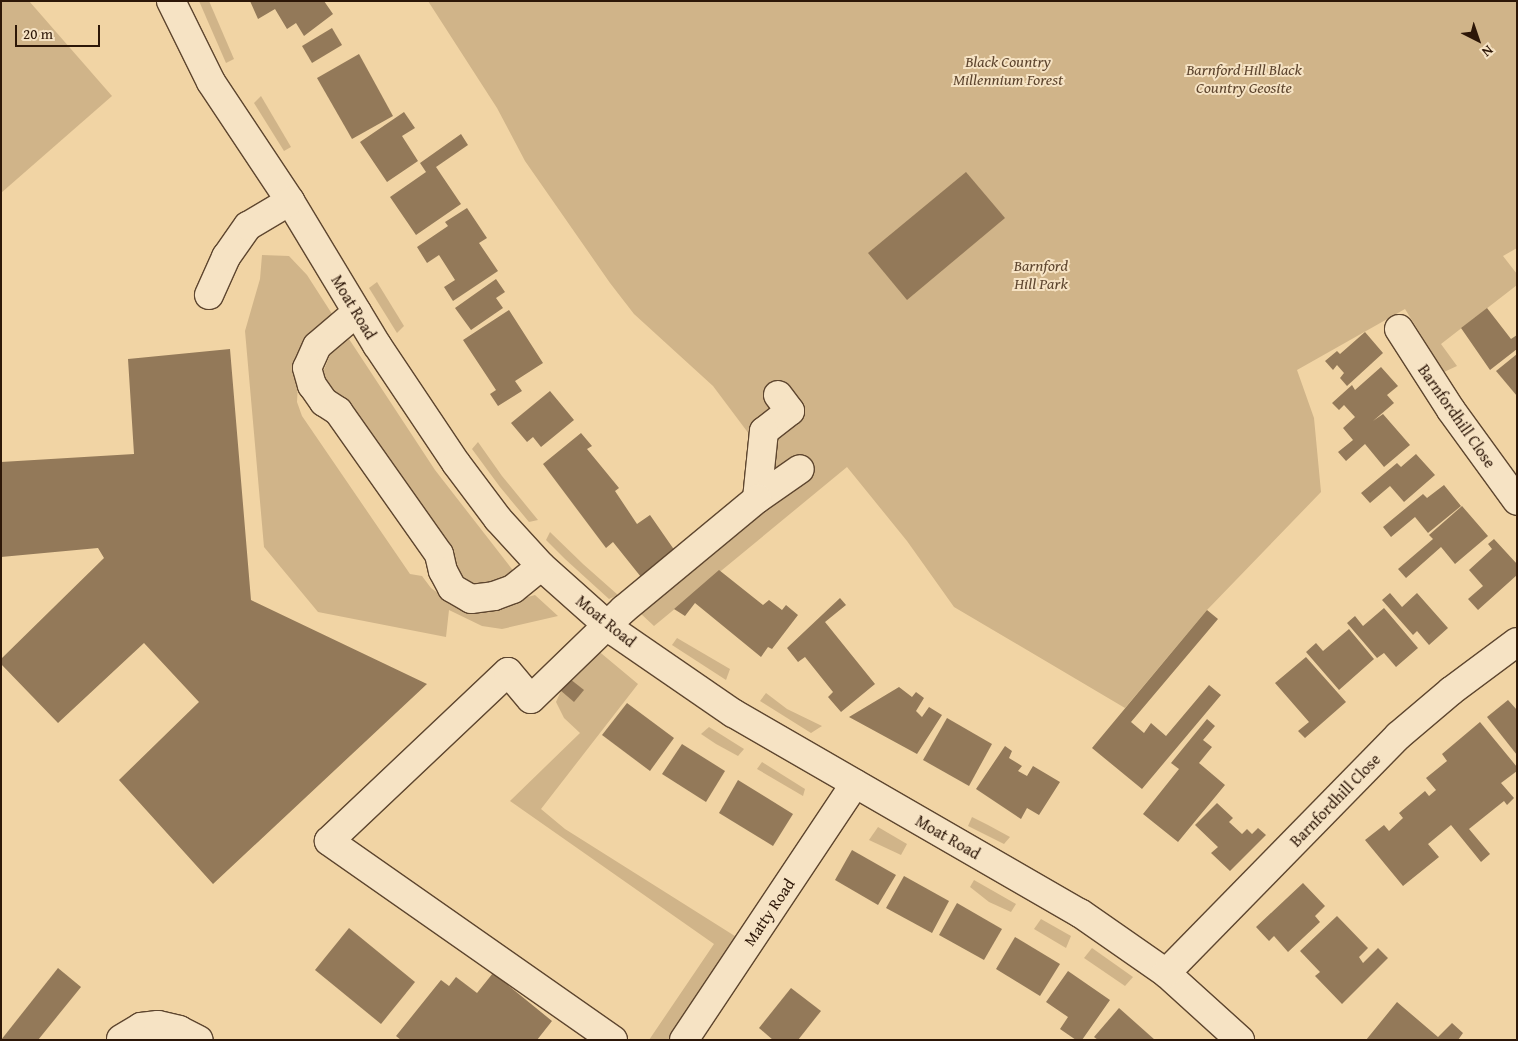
<!DOCTYPE html>
<style>
body{margin:0}
#map{position:relative;width:1518px;height:1041px;overflow:hidden;background:#f1d4a4;font-family:"Gentium Book Plus",serif}
div>[style]{position:absolute}
.green>*{inset:0;background:#d0b489}
.building>*{inset:0;background:#937959}
.roads{filter:drop-shadow(1px 0 #5e462f) drop-shadow(-1px 0 #5e462f) drop-shadow(0 1px #5e462f) drop-shadow(0 -1px #5e462f)}
.minor>*{height:28px;margin:-14px;padding:0 14px;transform-origin:14px;border-radius:14px;background:#f6e3c4}
span{translate:-50% -50%;white-space:nowrap;text-align:center;line-height:1.15;-webkit-text-stroke:4px #f6e3c4;paint-order:stroke}
.park-label{font-size:16px;color:#5e462f;font-style:italic}
.street-label{font-size:16px;color:#2d1708}
.frame{position:absolute;inset:0;border:2px solid #2d1708;pointer-events:none}
.north{position:absolute;left:1453px;top:15px;width:50px;height:50px;-webkit-text-stroke:4px #f6e3c4;paint-order:stroke;rotate:139deg;font-size:14px;font-weight:700;line-height:20px;text-align:center;color:#2d1708}
.north::after{content:'';display:block;margin:auto;width:18px;height:22px;background:#2d1708;clip-path:polygon(50% 0,100% 100%,50% 72%,0 100%)}
.scale{position:absolute;left:15px;top:25px;width:85px;height:22px;box-sizing:border-box;border:2px solid #2d1708;border-top:0;padding-left:6px;font-size:15px;line-height:18px;white-space:nowrap;color:#2d1708;-webkit-text-stroke:4px #f6e3c4;paint-order:stroke}
</style>
<div id="map">
<div class="green">
<i style="clip-path:polygon(1px 1px,29px 1px,112px 96px,1px 193px)"></i>
<i style="clip-path:polygon(199px 1px,209px 1px,234px 59px,226px 63px)"></i>
<i style="clip-path:polygon(428px 1px,1517px 1px,1517px 248px,1503px 256px,1517px 274px,1517px 285px,1441px 344px,1457px 366px,1444px 372px,1405px 309px,1297px 370px,1314px 418px,1321px 492px,1207px 610px,1125px 708px,954px 607px,907px 541px,847px 467px,654px 626px,639px 612px,746px 494px,752px 438px,713px 386px,634px 314px,610px 283px,525px 161px,497px 108px)"></i>
<i style="clip-path:polygon(261px 96px,291px 147px,284px 151px,254px 103px)"></i>
<i style="clip-path:polygon(262px 255px,289px 256px,307px 275px,334px 317px,298px 384px,297px 402px,302px 416px,410px 574px,422px 576px,431px 588px,453px 604px,521px 599px,535px 595px,558px 616px,502px 629px,482px 626px,449px 610px,446px 637px,318px 612px,264px 547px,245px 331px,260px 279px)"></i>
<i style="clip-path:polygon(377px 282px,404px 326px,397px 333px,369px 288px)"></i>
<i style="clip-path:polygon(349px 339px,435px 470px,515px 573px,495px 587px,465px 585px,322px 390px,323px 372px,330px 355px)"></i>
<i style="clip-path:polygon(478px 442px,502px 476px,538px 520px,529px 522px,500px 487px,472px 449px)"></i>
<i style="clip-path:polygon(550px 532px,583px 564px,618px 595px,609px 599px,565px 559px,546px 540px)"></i>
<i style="clip-path:polygon(677px 638px,730px 669px,726px 680px,672px 645px)"></i>
<i style="clip-path:polygon(596px 649px,638px 684px,541px 809px,565px 829px,738px 938px,671px 1040px,649px 1040px,714px 944px,510px 801px,580px 733px,564px 718px,556px 702px,564px 684px)"></i>
<i style="clip-path:polygon(766px 693px,787px 709px,822px 726px,811px 733px,760px 701px)"></i>
<i style="clip-path:polygon(709px 727px,744px 749px,738px 756px,716px 744px,701px 734px)"></i>
<i style="clip-path:polygon(762px 762px,805px 789px,803px 796px,757px 769px)"></i>
<i style="clip-path:polygon(972px 817px,988px 825px,1010px 837px,1004px 844px,968px 826px)"></i>
<i style="clip-path:polygon(878px 827px,907px 844px,901px 855px,869px 840px)"></i>
<i style="clip-path:polygon(974px 880px,1016px 904px,1011px 912px,989px 902px,970px 887px)"></i>
<i style="clip-path:polygon(1041px 919px,1071px 936px,1066px 948px,1034px 929px)"></i>
<i style="clip-path:polygon(1092px 948px,1133px 977px,1125px 986px,1084px 958px)"></i>
</div>
<div class="building">
<i style="clip-path:polygon(250px 1px,324px 1px,333px 14px,304px 36px,296px 23px,287px 29px,275px 9px,258px 19px)"></i>
<i style="clip-path:polygon(332px 28px,342px 45px,312px 63px,302px 46px)"></i>
<i style="clip-path:polygon(359px 54px,393px 116px,352px 139px,317px 78px)"></i>
<i style="clip-path:polygon(404px 112px,415px 128px,402px 136px,418px 161px,387px 182px,360px 142px)"></i>
<i style="clip-path:polygon(461px 134px,468px 145px,436px 167px,461px 204px,416px 235px,390px 197px,426px 172px,420px 163px)"></i>
<i style="clip-path:polygon(966px 172px,1005px 218px,907px 300px,868px 253px)"></i>
<i style="clip-path:polygon(467px 208px,487px 238px,479px 243px,498px 271px,453px 301px,444px 287px,455px 280px,439px 255px,427px 263px,417px 247px,448px 226px,445px 222px)"></i>
<i style="clip-path:polygon(496px 279px,505px 292px,496px 298px,503px 308px,471px 330px,455px 308px)"></i>
<i style="clip-path:polygon(1487px 308px,1511px 339px,1517px 335px,1517px 349px,1490px 370px,1461px 328px)"></i>
<i style="clip-path:polygon(509px 310px,543px 363px,515px 381px,522px 391px,498px 406px,490px 394px,496px 390px,463px 340px)"></i>
<i style="clip-path:polygon(1365px 332px,1383px 353px,1347px 386px,1340px 378px,1344px 373px,1337px 365px,1333px 370px,1325px 361px,1337px 351px,1340px 354px)"></i>
<i style="clip-path:polygon(230px 349px,251px 600px,427px 684px,213px 884px,119px 780px,199px 702px,144px 643px,58px 723px,1px 664px,1px 659px,104px 558px,98px 548px,1px 557px,1px 462px,134px 454px,128px 359px)"></i>
<i style="clip-path:polygon(1517px 354px,1517px 396px,1496px 371px)"></i>
<i style="clip-path:polygon(1381px 367px,1398px 386px,1387px 395px,1394px 403px,1373px 421px,1383px 414px,1410px 445px,1384px 467px,1365px 444px,1346px 461px,1338px 452px,1353px 440px,1343px 428px,1355px 417px,1344px 405px,1339px 410px,1332px 403px,1352px 385px,1355px 390px)"></i>
<i style="clip-path:polygon(550px 391px,574px 420px,541px 447px,533px 437px,527px 442px,511px 423px)"></i>
<i style="clip-path:polygon(581px 433px,592px 446px,587px 449px,619px 488px,615px 491px,637px 524px,650px 515px,675px 551px,641px 577px,613px 542px,606px 548px,543px 464px)"></i>
<i style="clip-path:polygon(1416px 454px,1435px 475px,1404px 502px,1390px 486px,1370px 503px,1361px 493px,1397px 463px,1401px 467px)"></i>
<i style="clip-path:polygon(1444px 485px,1461px 506px,1428px 533px,1415px 517px,1391px 537px,1383px 527px,1423px 494px,1427px 498px)"></i>
<i style="clip-path:polygon(1462px 506px,1488px 536px,1455px 564px,1441px 547px,1406px 578px,1398px 569px,1433px 539px,1429px 535px)"></i>
<i style="clip-path:polygon(1494px 539px,1517px 564px,1517px 575px,1478px 610px,1468px 599px,1483px 586px,1469px 570px,1492px 549px,1488px 544px)"></i>
<i style="clip-path:polygon(719px 570px,763px 605px,769px 600px,782px 610px,786px 605px,798px 615px,772px 649px,768px 647px,761px 657px,695px 603px,685px 616px,674px 609px)"></i>
<i style="clip-path:polygon(1390px 593px,1402px 607px,1417px 593px,1448px 628px,1429px 645px,1417px 631px,1413px 635px,1382px 600px)"></i>
<i style="clip-path:polygon(840px 598px,846px 605px,825px 622px,875px 684px,841px 712px,828px 697px,833px 692px,805px 657px,798px 662px,787px 648px)"></i>
<i style="clip-path:polygon(1384px 608px,1418px 648px,1396px 667px,1384px 653px,1377px 658px,1347px 623px,1355px 616px,1363px 626px)"></i>
<i style="clip-path:polygon(1207px 610px,1218px 619px,1131px 722px,1144px 733px,1151px 723px,1166px 736px,1209px 685px,1221px 695px,1142px 789px,1092px 748px)"></i>
<i style="clip-path:polygon(1349px 629px,1374px 659px,1339px 690px,1306px 652px,1316px 643px,1323px 651px)"></i>
<i style="clip-path:polygon(1306px 657px,1346px 702px,1305px 738px,1298px 731px,1309px 722px,1275px 683px)"></i>
<i style="clip-path:polygon(570px 679px,584px 690px,574px 702px,560px 690px)"></i>
<i style="clip-path:polygon(899px 687px,912px 697px,916px 692px,924px 698px,916px 711px,922px 717px,929px 707px,942px 715px,917px 754px,849px 717px)"></i>
<i style="clip-path:polygon(1508px 700px,1517px 710px,1517px 755px,1487px 717px)"></i>
<i style="clip-path:polygon(627px 703px,674px 738px,650px 771px,602px 735px)"></i>
<i style="clip-path:polygon(947px 718px,992px 744px,969px 786px,923px 760px)"></i>
<i style="clip-path:polygon(1207px 719px,1215px 726px,1203px 740px,1212px 747px,1199px 763px,1225px 785px,1178px 842px,1143px 814px,1179px 769px,1171px 763px)"></i>
<i style="clip-path:polygon(1480px 722px,1517px 767px,1517px 771px,1501px 783px,1514px 798px,1507px 805px,1504px 801px,1469px 829px,1490px 854px,1481px 862px,1451px 825px,1428px 844px,1439px 857px,1403px 886px,1365px 840px,1384px 825px,1389px 831px,1403px 818px,1399px 813px,1425px 791px,1429px 796px,1436px 790px,1426px 778px,1447px 761px,1442px 754px)"></i>
<i style="clip-path:polygon(682px 744px,725px 771px,706px 802px,662px 774px)"></i>
<i style="clip-path:polygon(1005px 746px,1012px 751px,1009px 758px,1022px 766px,1018px 771px,1027px 776px,1033px 766px,1060px 782px,1039px 815px,1027px 808px,1021px 819px,976px 789px)"></i>
<i style="clip-path:polygon(738px 780px,793px 814px,773px 846px,719px 813px)"></i>
<i style="clip-path:polygon(1217px 803px,1233px 818px,1229px 822px,1242px 834px,1247px 829px,1252px 834px,1258px 828px,1266px 835px,1230px 871px,1211px 853px,1218px 847px,1195px 825px)"></i>
<i style="clip-path:polygon(852px 850px,896px 875px,878px 905px,835px 880px)"></i>
<i style="clip-path:polygon(904px 876px,949px 901px,932px 933px,886px 908px)"></i>
<i style="clip-path:polygon(1303px 883px,1325px 906px,1315px 916px,1320px 922px,1288px 952px,1274px 936px,1269px 941px,1256px 927px)"></i>
<i style="clip-path:polygon(957px 903px,1002px 929px,984px 960px,939px 935px)"></i>
<i style="clip-path:polygon(1337px 916px,1368px 948px,1359px 957px,1363px 963px,1378px 948px,1388px 958px,1342px 1004px,1315px 976px,1320px 972px,1300px 951px)"></i>
<i style="clip-path:polygon(349px 928px,415px 982px,381px 1024px,315px 970px)"></i>
<i style="clip-path:polygon(1015px 937px,1060px 964px,1040px 996px,996px 969px)"></i>
<i style="clip-path:polygon(58px 968px,81px 987px,38px 1040px,1px 1040px)"></i>
<i style="clip-path:polygon(1068px 971px,1110px 1000px,1082px 1040px,1076px 1040px,1060px 1029px,1068px 1017px,1046px 1002px)"></i>
<i style="clip-path:polygon(493px 973px,552px 1021px,537px 1040px,401px 1040px,396px 1036px,441px 980px,449px 986px,456px 977px,477px 993px)"></i>
<i style="clip-path:polygon(791px 988px,821px 1011px,798px 1040px,773px 1040px,759px 1028px)"></i>
<i style="clip-path:polygon(1397px 1002px,1438px 1037px,1452px 1023px,1463px 1033px,1458px 1040px,1366px 1040px)"></i>
<i style="clip-path:polygon(1119px 1008px,1155px 1040px,1098px 1040px,1094px 1037px)"></i>
</div>
<div class="roads">
<div class="minor">
<i style="left:171px;top:1px;width:90px;rotate:63.7deg"></i>
<i style="left:211px;top:82px;width:143px;rotate:56.4deg"></i>
<i style="left:290px;top:201px;width:168px;rotate:58.9deg"></i>
<i style="left:377px;top:345px;width:142px;rotate:56.2deg"></i>
<i style="left:456px;top:463px;width:70px;rotate:53.1deg"></i>
<i style="left:498px;top:519px;width:64px;rotate:47.5deg"></i>
<i style="left:541px;top:566px;width:99px;rotate:41.7deg"></i>
<i style="left:615px;top:632px;width:143px;rotate:34.5deg"></i>
<i style="left:733px;top:713px;width:401px;rotate:30deg"></i>
<i style="left:1080px;top:913px;width:105px;rotate:34.9deg"></i>
<i style="left:1166px;top:973px;width:100px;rotate:42.2deg"></i>
<i style="left:209px;top:295px;width:42px;rotate:-65.9deg"></i>
<i style="left:226px;top:257px;width:38px;rotate:-55deg"></i>
<i style="left:248px;top:226px;width:49px;rotate:-30.8deg"></i>
<i style="left:357px;top:312px;width:52px;rotate:139.6deg"></i>
<i style="left:317px;top:346px;width:24px;rotate:114deg"></i>
<i style="left:307px;top:368px;width:18px;rotate:74deg"></i>
<i style="left:312px;top:385px;width:21px;rotate:55deg"></i>
<i style="left:324px;top:402px;width:17px;rotate:33deg"></i>
<i style="left:338px;top:411px;width:175px;rotate:54.8deg"></i>
<i style="left:439px;top:554px;width:17px;rotate:77deg"></i>
<i style="left:443px;top:571px;width:19px;rotate:62deg"></i>
<i style="left:452px;top:588px;width:22px;rotate:30deg"></i>
<i style="left:471px;top:599px;width:23px;rotate:-7deg"></i>
<i style="left:494px;top:596px;width:20px;rotate:-20deg"></i>
<i style="left:513px;top:589px;width:36px;rotate:-39deg"></i>
<i style="left:1399px;top:329px;width:96px;rotate:57.3deg"></i>
<i style="left:1451px;top:410px;width:112px;rotate:54deg"></i>
<i style="left:778px;top:395px;width:20px;rotate:53deg"></i>
<i style="left:790px;top:411px;width:33px;rotate:142deg"></i>
<i style="left:764px;top:431px;width:68px;rotate:95.9deg"></i>
<i style="left:757px;top:499px;width:52px;rotate:-34.9deg"></i>
<i style="left:1166px;top:973px;width:332px;rotate:-45.6deg"></i>
<i style="left:1398px;top:736px;width:70px;rotate:-40.3deg"></i>
<i style="left:1451px;top:691px;width:82px;rotate:-36.6deg"></i>
<i style="left:121px;top:1039px;width:23px;rotate:-31deg"></i>
<i style="left:141px;top:1027px;width:17px;rotate:-7deg"></i>
<i style="left:158px;top:1025px;width:22px;rotate:13deg"></i>
<i style="left:179px;top:1030px;width:22px;rotate:27deg"></i>
<i style="left:613px;top:1040px;width:347px;rotate:-145deg"></i>
<i style="left:329px;top:841px;width:246px;rotate:-43.4deg"></i>
<i style="left:508px;top:672px;width:35px;rotate:50deg"></i>
<i style="left:531px;top:699px;width:129px;rotate:-44.1deg"></i>
<i style="left:624px;top:609px;width:173px;rotate:-39.6deg"></i>
<i style="left:684px;top:1040px;width:308px;rotate:-56.3deg"></i>
</div>
</div>
<div class="park-label">
<span style="left:1008px;top:70px">Black Country<br>Millennium Forest</span>
<span style="left:1244px;top:78px">Barnford Hill Black<br>Country Geosite</span>
<span style="left:1041px;top:274px">Barnford<br>Hill Park</span>
</div>
<div class="street-label">
<span style="left:354px;top:307px;rotate:59deg">Moat Road</span>
<span style="left:1457px;top:416px;rotate:55deg">Barnfordhill Close</span>
<span style="left:606px;top:621px;rotate:39deg">Moat Road</span>
<span style="left:1335px;top:800px;rotate:-46deg">Barnfordhill Close</span>
<span style="left:948px;top:837px;rotate:30deg">Moat Road</span>
<span style="left:769px;top:912px;rotate:-56deg">Matty Road</span>
</div>
<div class="frame"></div>
<div class="north">N</div>
<div class="scale">20 m</div>
</div>
